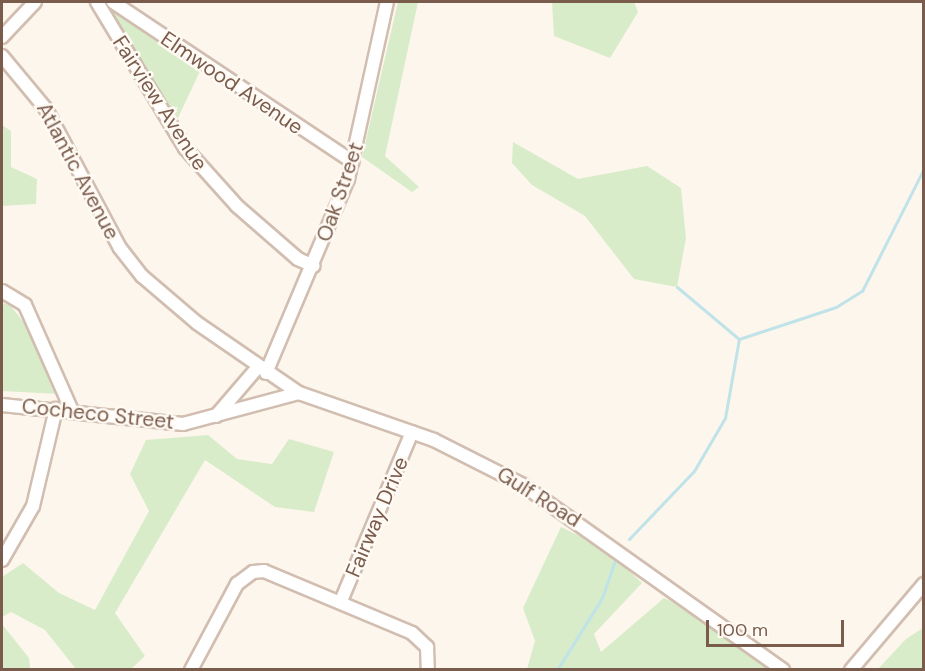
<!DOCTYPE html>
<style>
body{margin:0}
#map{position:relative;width:925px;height:671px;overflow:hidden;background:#fdf6ec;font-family:"DM Sans",sans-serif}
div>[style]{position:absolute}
.green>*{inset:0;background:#d8ecc9}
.stream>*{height:3px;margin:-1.5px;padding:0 1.5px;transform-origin:1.5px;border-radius:1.5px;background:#bfe3e8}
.roads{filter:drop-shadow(2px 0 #d1beb0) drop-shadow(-2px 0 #d1beb0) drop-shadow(0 2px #d1beb0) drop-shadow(0 -2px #d1beb0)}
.minor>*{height:12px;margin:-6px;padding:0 6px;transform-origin:6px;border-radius:6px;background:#fff}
span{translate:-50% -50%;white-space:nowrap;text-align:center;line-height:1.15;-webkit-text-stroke:5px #fffaf3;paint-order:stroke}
.street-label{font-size:21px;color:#7a5c4d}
.frame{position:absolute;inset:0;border:3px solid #7a5c4d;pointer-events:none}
.scale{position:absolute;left:706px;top:620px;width:138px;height:27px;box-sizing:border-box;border:3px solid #7a5c4d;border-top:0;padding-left:8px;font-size:18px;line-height:21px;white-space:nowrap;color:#7a5c4d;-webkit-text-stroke:4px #fffaf3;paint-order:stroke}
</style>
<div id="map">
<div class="green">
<i style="clip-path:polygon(398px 2px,418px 2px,385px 156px,419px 187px,412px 192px,362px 157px)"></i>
<i style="clip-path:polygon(552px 2px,634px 2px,638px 12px,610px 58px,554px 36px)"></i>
<i style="clip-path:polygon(111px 10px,200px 71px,177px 120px)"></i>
<i style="clip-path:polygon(2px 125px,11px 131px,11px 167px,37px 179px,36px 204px,2px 206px)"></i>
<i style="clip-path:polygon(513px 142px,578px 179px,647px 166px,681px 188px,686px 238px,677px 287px,634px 279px,585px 216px,532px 185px,512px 163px)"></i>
<i style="clip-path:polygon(2px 303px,10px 305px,25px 324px,60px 394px,2px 391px)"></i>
<i style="clip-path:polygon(208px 435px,237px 459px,272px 464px,289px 439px,334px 452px,314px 512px,275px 507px,205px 460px,115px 613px,145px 656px,131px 669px,76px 669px,45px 630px,11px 612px,2px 617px,2px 577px,23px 563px,59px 593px,95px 610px,149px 511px,130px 474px,146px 440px)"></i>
<i style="clip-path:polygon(561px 527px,606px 549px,642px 583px,594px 634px,601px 652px,664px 598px,698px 613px,776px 669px,527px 669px,535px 641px,523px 608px)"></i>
<i style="clip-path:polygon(2px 624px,29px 658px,30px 669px,2px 669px)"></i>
<i style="clip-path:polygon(923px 628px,923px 669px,878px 669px,906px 639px)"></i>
</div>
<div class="stream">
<i style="left:677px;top:287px;width:81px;rotate:40deg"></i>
<i style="left:739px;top:339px;width:102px;rotate:-18.3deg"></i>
<i style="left:836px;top:307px;width:31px;rotate:-32deg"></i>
<i style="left:862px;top:291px;width:138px;rotate:-63.2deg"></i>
<i style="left:629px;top:539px;width:94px;rotate:-46.3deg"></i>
<i style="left:694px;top:471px;width:61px;rotate:-59.7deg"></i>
<i style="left:725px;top:418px;width:80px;rotate:-80deg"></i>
<i style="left:557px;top:670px;width:85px;rotate:-58deg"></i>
<i style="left:602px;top:598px;width:39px;rotate:-71deg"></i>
</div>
<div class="roads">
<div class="minor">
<i style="left:97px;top:2px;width:170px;rotate:58.9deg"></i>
<i style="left:185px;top:148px;width:78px;rotate:48.1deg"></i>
<i style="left:237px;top:206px;width:81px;rotate:41deg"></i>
<i style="left:298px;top:259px;width:17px;rotate:24deg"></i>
<i style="left:113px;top:2px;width:288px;rotate:33.7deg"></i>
<i style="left:2px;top:37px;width:48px;rotate:-46.7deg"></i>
<i style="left:2px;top:56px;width:69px;rotate:50.3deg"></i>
<i style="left:46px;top:109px;width:157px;rotate:62deg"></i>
<i style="left:120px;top:248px;width:36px;rotate:52deg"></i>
<i style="left:142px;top:276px;width:72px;rotate:40.5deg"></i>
<i style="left:197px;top:323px;width:124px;rotate:34.5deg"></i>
<i style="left:299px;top:393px;width:143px;rotate:19.2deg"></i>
<i style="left:434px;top:440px;width:100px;rotate:26.8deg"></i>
<i style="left:523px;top:485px;width:319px;rotate:35.4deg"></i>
<i style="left:2px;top:291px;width:27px;rotate:31deg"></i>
<i style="left:25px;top:305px;width:116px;rotate:66.1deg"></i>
<i style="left:266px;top:373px;width:211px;rotate:-67.1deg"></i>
<i style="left:348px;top:179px;width:181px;rotate:-77.6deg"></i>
<i style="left:2px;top:405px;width:182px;rotate:6deg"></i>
<i style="left:183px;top:424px;width:120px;rotate:-15deg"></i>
<i style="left:216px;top:416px;width:65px;rotate:-49.4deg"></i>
<i style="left:2px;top:560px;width:62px;rotate:-60.1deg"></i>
<i style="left:33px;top:506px;width:100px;rotate:-76.7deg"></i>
<i style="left:341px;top:601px;width:183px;rotate:-67.2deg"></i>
<i style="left:191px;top:670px;width:98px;rotate:-61.9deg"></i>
<i style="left:237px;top:584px;width:20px;rotate:-37deg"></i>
<i style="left:253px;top:572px;width:11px;rotate:-5deg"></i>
<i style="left:264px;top:571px;width:160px;rotate:22.7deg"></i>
<i style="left:412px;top:633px;width:21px;rotate:43deg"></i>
<i style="left:427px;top:647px;width:23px;rotate:88deg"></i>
<i style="left:851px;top:670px;width:113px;rotate:-49.7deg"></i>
</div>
</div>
<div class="street-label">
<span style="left:232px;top:83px;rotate:34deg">Elmwood Avenue</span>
<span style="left:160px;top:103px;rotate:57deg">Fairview Avenue</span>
<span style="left:78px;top:171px;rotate:62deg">Atlantic Avenue</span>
<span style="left:340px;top:192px;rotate:-71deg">Oak Street</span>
<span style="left:98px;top:414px;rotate:6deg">Cocheco Street</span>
<span style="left:539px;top:497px;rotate:32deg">Gulf Road</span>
<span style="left:377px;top:517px;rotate:-67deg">Fairway Drive</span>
</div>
<div class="frame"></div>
<div class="scale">100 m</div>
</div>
